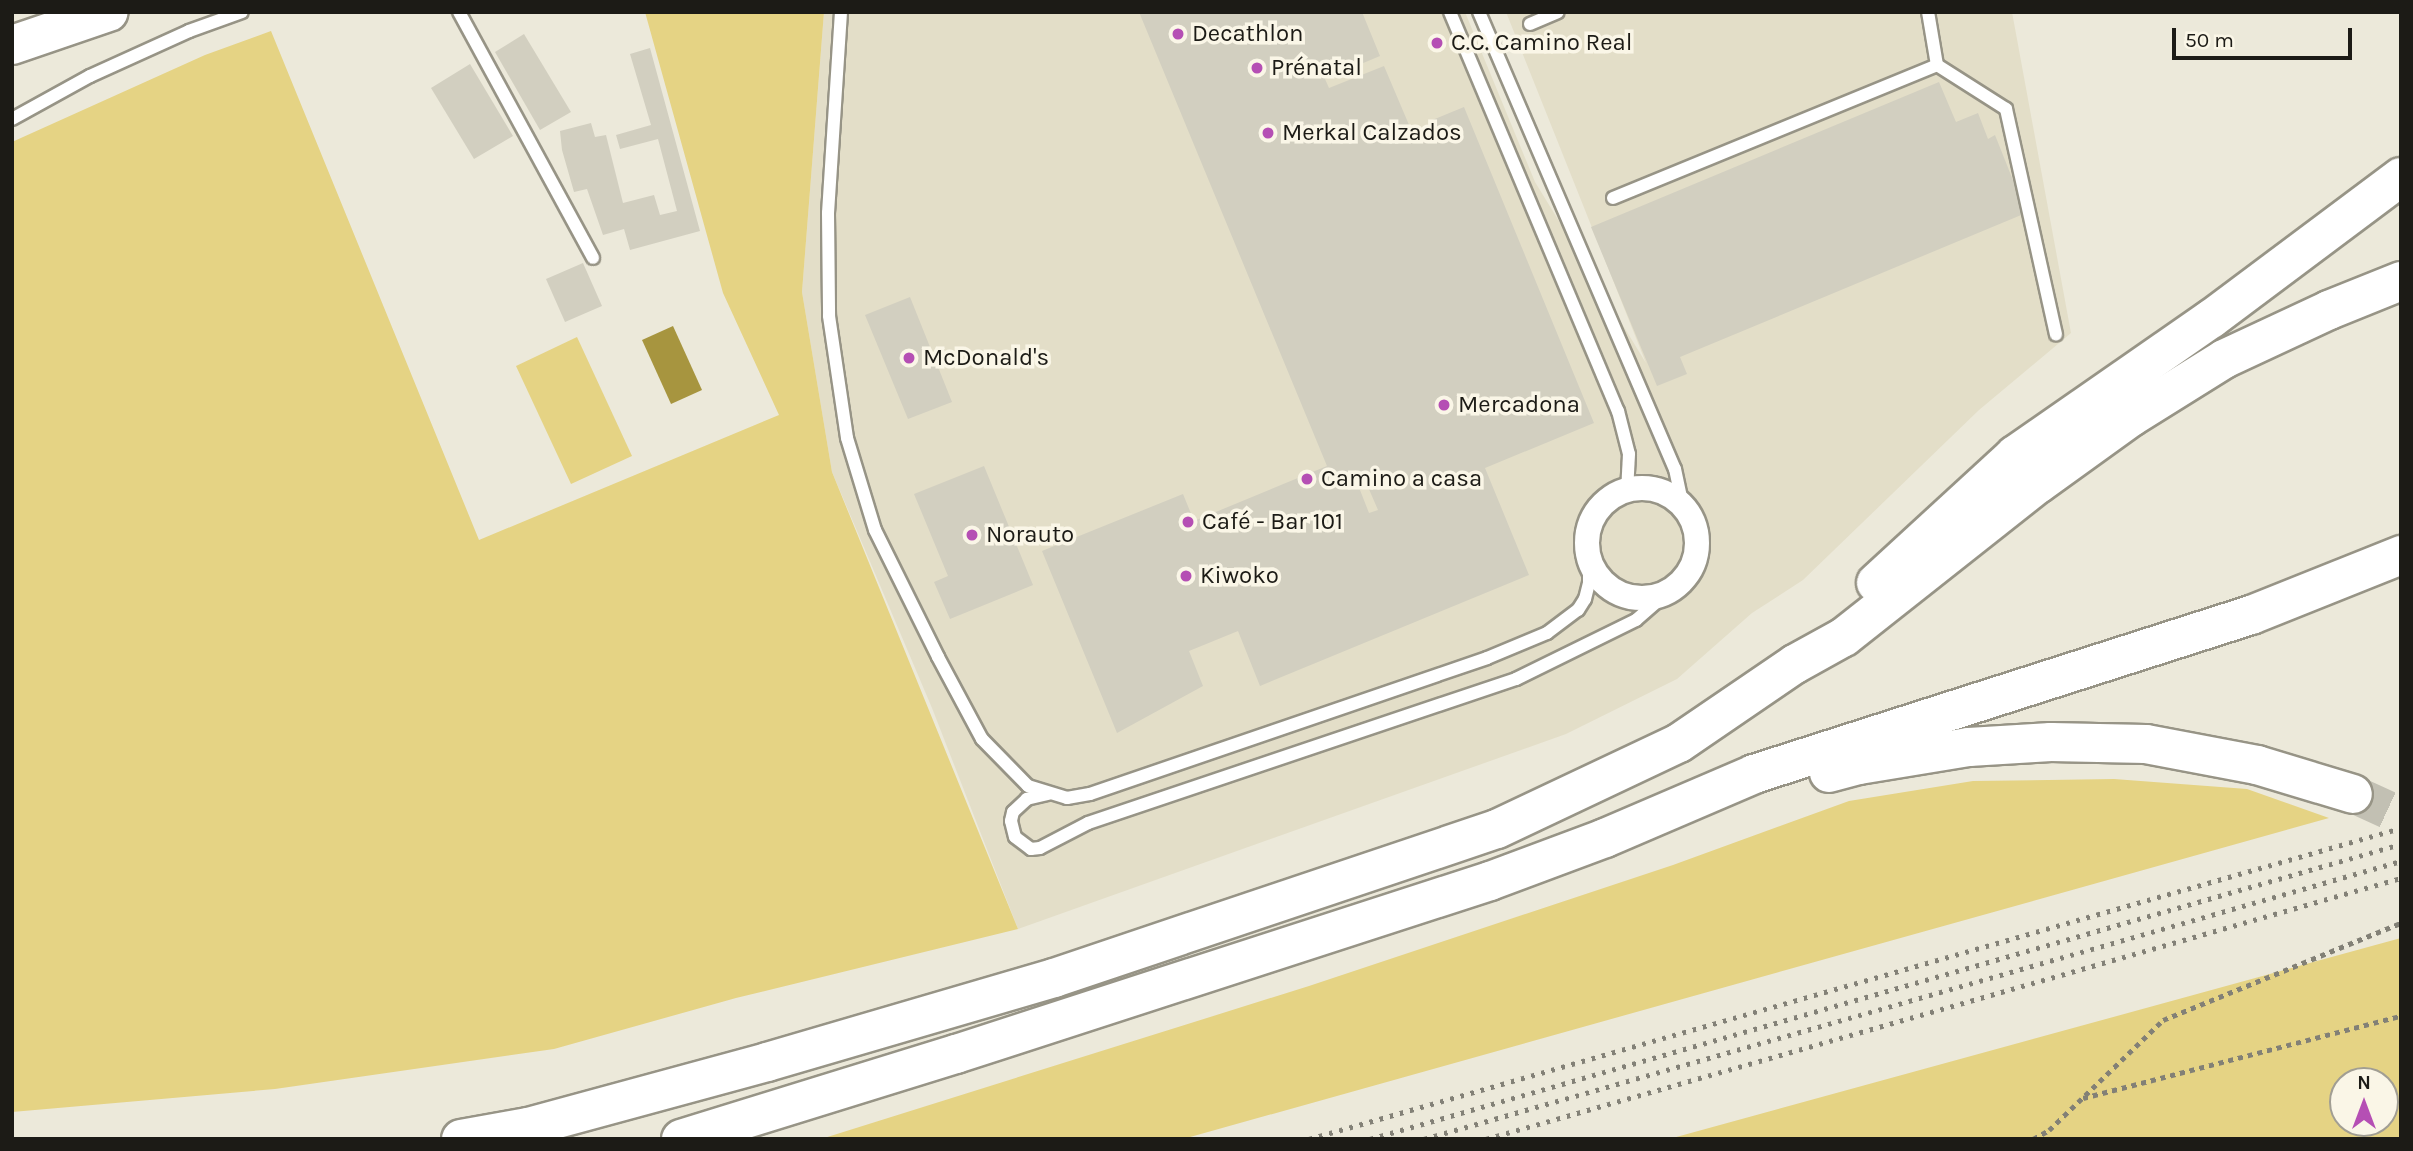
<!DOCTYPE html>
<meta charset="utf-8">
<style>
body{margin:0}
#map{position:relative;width:2413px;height:1151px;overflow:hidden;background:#ece9da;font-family:Karla,sans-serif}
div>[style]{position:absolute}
.built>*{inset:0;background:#e3dec8}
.green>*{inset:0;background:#e5d384}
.water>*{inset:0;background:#a7953f}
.building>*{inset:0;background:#d2cfc0}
.motorway-tunnel>*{height:38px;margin-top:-19px;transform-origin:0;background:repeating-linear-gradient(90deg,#c2c0b3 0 38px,transparent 0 57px)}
.path>*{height:4.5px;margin-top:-2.25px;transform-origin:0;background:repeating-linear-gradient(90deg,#828076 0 5px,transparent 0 10px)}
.roads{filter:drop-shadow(2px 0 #979486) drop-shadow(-2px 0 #979486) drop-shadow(0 2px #979486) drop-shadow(0 -2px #979486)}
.service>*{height:12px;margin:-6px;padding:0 6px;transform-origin:6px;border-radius:6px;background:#fff}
.minor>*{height:24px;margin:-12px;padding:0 12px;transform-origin:12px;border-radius:12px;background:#fff}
.minor>.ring{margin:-12px;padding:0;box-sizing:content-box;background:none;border:24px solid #fff;border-radius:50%}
.motorway>*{height:38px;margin:-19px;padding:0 19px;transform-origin:19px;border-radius:19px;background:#fff}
.rail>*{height:5px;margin-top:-2.5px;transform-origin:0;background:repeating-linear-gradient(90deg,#838177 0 3.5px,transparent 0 10.5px)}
.dots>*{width:19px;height:19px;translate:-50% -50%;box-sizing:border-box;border:4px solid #faf6e7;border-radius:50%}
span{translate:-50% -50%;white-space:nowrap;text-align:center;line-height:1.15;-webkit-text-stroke:7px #faf6e7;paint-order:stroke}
.poi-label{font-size:24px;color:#1c1b16}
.left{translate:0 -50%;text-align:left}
.frame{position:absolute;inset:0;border:14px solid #1c1b16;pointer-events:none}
.north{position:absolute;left:2329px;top:1067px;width:70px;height:70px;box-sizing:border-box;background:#faf6e7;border:2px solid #a19e93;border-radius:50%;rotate:0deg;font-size:19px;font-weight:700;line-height:28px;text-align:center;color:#1c1b16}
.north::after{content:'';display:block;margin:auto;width:24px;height:32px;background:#b54fb4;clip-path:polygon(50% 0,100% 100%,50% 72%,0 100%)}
.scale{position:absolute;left:2172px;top:28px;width:180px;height:32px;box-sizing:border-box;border:4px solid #1c1b16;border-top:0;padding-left:9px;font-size:21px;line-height:24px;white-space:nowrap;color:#1c1b16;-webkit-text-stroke:5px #faf6e7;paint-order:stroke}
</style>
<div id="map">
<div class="built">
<i style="clip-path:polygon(824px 12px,1465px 12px,1535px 182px,1646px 363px,1506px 12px,2012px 12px,2071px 333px,1979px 410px,1803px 580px,1752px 613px,1677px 679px,1566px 734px,1018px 929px,932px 708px,832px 472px,802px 292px)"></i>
</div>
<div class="green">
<i style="clip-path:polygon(645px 12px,824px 12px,802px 292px,832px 472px,1018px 929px,736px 998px,554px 1049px,275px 1089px,12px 1112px,12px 142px,205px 55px,271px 31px,479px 540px,779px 415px,723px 293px)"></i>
<i style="clip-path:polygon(577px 337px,632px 456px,571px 484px,516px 366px)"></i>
<i style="clip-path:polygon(2114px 779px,2247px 789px,2329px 818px,1183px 1139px,821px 1139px,1309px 986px,1673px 865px,1849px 801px,1973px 781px)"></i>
<i style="clip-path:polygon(evenodd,2401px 938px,2401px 1139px,1669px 1139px,2401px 938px,2343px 1081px,2385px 1081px,2385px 1123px,2343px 1123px,2343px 1081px)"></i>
</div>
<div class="water">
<i style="clip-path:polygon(673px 326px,702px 390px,671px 404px,642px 340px)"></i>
</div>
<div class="building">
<i style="clip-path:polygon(evenodd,1139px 12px,1362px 12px,1380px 56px,1325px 79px,1329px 88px,1384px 66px,1415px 139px,1426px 135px,1430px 121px,1464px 107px,1594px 423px,1485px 468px,1529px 575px,1260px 686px,1238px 631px,1189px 651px,1203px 686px,1117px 733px,1042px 551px,1183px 494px,1194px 521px,1327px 466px,1139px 12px,1368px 487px,1378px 510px,1369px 513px,1360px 490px,1368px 487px)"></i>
<i style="clip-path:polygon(524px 34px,571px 112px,540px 130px,495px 52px)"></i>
<i style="clip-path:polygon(650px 48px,700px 231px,630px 250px,624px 229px,603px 235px,587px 189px,574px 192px,562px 150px,560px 131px,591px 123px,595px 137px,606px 135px,623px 203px,654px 195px,660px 215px,677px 211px,658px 139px,620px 149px,616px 135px,651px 125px,630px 54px)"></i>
<i style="clip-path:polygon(470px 64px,513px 136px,474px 159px,431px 88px)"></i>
<i style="clip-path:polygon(1939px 82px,1956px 122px,1978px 113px,1988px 139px,1995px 135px,2026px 213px,1680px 357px,1687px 374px,1657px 386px,1591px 227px)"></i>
<i style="clip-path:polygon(583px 263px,602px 306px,565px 322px,546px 279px)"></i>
<i style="clip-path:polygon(910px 297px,952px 402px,908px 419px,865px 315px)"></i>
<i style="clip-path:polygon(984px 466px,1033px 585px,950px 619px,934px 582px,948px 576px,914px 494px)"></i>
</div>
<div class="motorway-tunnel">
<i style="left:2353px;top:794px;width:53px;rotate:24.6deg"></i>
</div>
<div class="path">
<i style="left:2083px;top:1098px;width:328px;rotate:-14.5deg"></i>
<i style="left:2033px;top:1139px;width:18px;rotate:-29deg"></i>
<i style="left:2049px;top:1130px;width:158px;rotate:-44deg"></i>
<i style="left:2163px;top:1020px;width:257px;rotate:-22.2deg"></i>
</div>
<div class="roads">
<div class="service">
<i style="left:459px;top:12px;width:280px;rotate:61.4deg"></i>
<i style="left:841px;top:12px;width:201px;rotate:93.7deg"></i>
<i style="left:828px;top:213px;width:103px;rotate:89.4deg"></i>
<i style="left:829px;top:316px;width:123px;rotate:81.6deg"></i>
<i style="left:847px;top:438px;width:96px;rotate:73.1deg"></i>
<i style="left:875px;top:530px;width:142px;rotate:63.6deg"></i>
<i style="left:938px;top:657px;width:93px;rotate:61.8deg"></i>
<i style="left:982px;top:739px;width:66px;rotate:45.6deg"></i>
<i style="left:1028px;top:786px;width:41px;rotate:17.1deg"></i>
<i style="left:1067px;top:798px;width:23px;rotate:-10deg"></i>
<i style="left:1090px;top:794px;width:420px;rotate:-18.9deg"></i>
<i style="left:1487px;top:658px;width:65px;rotate:-22.6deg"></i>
<i style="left:1547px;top:633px;width:39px;rotate:-37deg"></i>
<i style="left:1578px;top:610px;width:13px;rotate:-58deg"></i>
<i style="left:1585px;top:599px;width:16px;rotate:-76deg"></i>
<i style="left:1589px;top:583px;width:23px;rotate:-90deg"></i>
<i style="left:1450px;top:12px;width:433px;rotate:67.2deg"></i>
<i style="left:1618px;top:411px;width:44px;rotate:75.7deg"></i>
<i style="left:1629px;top:454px;width:36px;rotate:93deg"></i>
<i style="left:1479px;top:12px;width:497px;rotate:66.8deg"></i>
<i style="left:1675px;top:469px;width:38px;rotate:78deg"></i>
<i style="left:1530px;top:24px;width:30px;rotate:-23deg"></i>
<i style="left:1937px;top:65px;width:82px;rotate:32.5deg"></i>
<i style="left:2006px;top:109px;width:231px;rotate:77.5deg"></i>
<i style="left:12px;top:119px;width:89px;rotate:-28.9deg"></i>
<i style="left:90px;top:76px;width:109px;rotate:-24.4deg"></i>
<i style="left:189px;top:31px;width:56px;rotate:-19.7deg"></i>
<i style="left:1613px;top:198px;width:350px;rotate:-22.3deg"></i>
<i style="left:1937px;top:65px;width:54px;rotate:-99.6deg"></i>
<i style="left:1048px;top:794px;width:22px;rotate:167deg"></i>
<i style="left:1027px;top:799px;width:19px;rotate:137deg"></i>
<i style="left:1013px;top:812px;width:9px;rotate:103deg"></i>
<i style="left:1011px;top:821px;width:16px;rotate:76deg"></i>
<i style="left:1015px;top:837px;width:20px;rotate:37deg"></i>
<i style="left:1031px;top:849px;width:9px;rotate:-6deg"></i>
<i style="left:1040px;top:848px;width:54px;rotate:-27.5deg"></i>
<i style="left:1088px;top:823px;width:452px;rotate:-18.6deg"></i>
<i style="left:1516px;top:679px;width:134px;rotate:-26.2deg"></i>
<i style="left:1636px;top:620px;width:43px;rotate:-41.2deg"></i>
</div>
<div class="minor">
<i class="ring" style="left:1587px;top:488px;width:86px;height:86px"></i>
</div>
<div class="motorway">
<i style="left:12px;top:45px;width:102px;rotate:-18.8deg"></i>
<i style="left:1876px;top:583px;width:189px;rotate:-42.6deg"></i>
<i style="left:2015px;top:455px;width:239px;rotate:-34.8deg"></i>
<i style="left:2211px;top:319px;width:237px;rotate:-36.8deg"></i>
<i style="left:1829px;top:773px;width:31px;rotate:-15deg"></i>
<i style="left:1859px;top:765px;width:111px;rotate:-9.3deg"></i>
<i style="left:1969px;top:747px;width:82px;rotate:-3.5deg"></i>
<i style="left:2051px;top:742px;width:95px;rotate:1.2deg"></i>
<i style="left:2146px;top:744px;width:113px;rotate:10.7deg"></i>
<i style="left:2257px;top:765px;width:100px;rotate:16.8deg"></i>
<i style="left:461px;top:1139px;width:68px;rotate:-10.2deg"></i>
<i style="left:528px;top:1127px;width:248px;rotate:-15.2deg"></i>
<i style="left:767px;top:1062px;width:299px;rotate:-16.3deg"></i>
<i style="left:1054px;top:978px;width:467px;rotate:-18.6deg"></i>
<i style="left:1497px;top:829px;width:201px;rotate:-25.3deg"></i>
<i style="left:1679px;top:743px;width:140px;rotate:-34.3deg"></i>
<i style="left:1795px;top:664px;width:56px;rotate:-28.9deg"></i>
<i style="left:1844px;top:637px;width:247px;rotate:-38.3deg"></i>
<i style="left:2038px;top:484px;width:115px;rotate:-35.8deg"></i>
<i style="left:2131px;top:417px;width:110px;rotate:-31.9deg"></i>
<i style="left:2224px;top:359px;width:116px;rotate:-25deg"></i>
<i style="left:2329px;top:310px;width:78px;rotate:-21.9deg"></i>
<i style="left:681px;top:1139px;width:288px;rotate:-17.2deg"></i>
<i style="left:956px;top:1054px;width:561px;rotate:-17.95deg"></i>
<i style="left:1490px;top:881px;width:123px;rotate:-20.5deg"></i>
<i style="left:1605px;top:838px;width:162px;rotate:-23.2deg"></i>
<i style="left:1754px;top:774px;width:522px;rotate:-17.74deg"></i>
<i style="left:2251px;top:615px;width:162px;rotate:-21.8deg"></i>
</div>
</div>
<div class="rail">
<i style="left:1309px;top:1139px;width:1135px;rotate:-15.9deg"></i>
<i style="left:1370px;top:1139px;width:1072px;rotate:-15.97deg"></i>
<i style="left:1424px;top:1139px;width:1016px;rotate:-15.88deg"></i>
<i style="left:1486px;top:1139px;width:951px;rotate:-15.92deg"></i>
</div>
<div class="dots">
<i style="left:1178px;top:34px;background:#b54fb4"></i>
<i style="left:1437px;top:43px;background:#b54fb4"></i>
<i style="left:1257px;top:68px;background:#b54fb4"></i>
<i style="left:1268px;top:133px;background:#b54fb4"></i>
<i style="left:909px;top:358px;background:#b54fb4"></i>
<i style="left:1444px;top:405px;background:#b54fb4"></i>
<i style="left:1307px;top:479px;background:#b54fb4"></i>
<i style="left:1188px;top:522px;background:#b54fb4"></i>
<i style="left:972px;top:535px;background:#b54fb4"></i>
<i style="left:1186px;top:576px;background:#b54fb4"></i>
</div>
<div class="poi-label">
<span class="left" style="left:1192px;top:34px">Decathlon</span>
<span class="left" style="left:1451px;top:43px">C.C. Camino Real</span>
<span class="left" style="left:1271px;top:68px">Prénatal</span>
<span class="left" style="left:1282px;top:133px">Merkal Calzados</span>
<span class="left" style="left:923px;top:358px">McDonald's</span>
<span class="left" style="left:1458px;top:405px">Mercadona</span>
<span class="left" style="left:1321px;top:479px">Camino a casa</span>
<span class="left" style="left:1202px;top:522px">Café - Bar 101</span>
<span class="left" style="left:986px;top:535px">Norauto</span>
<span class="left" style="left:1200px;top:576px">Kiwoko</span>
</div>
<div class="frame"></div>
<div class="north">N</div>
<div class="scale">50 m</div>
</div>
